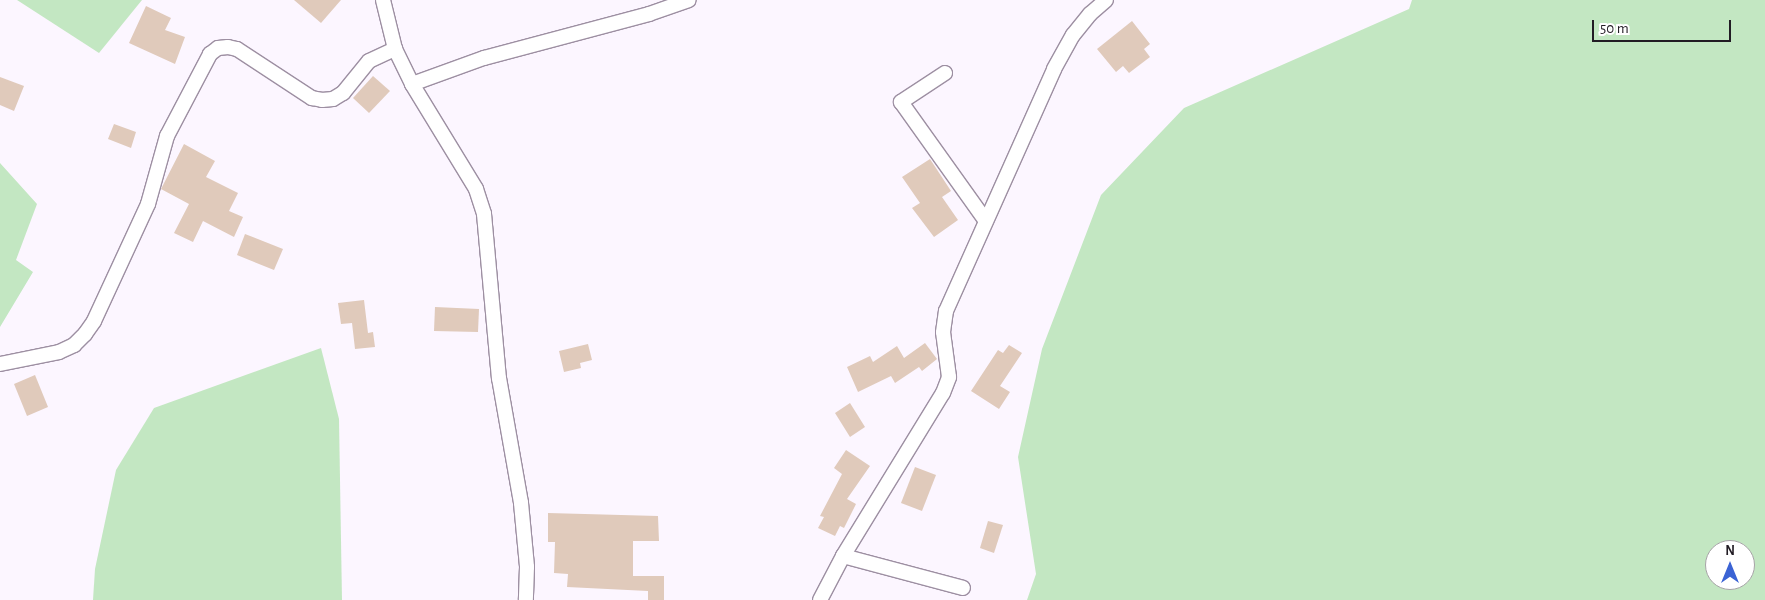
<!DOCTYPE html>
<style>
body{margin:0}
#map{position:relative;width:1765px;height:600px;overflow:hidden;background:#fcf6ff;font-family:"Alegreya Sans",sans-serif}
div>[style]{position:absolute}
.green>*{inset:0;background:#c3e7c2}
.building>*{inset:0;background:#e0cabb}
.roads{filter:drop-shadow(1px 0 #9d8fa2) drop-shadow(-1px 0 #9d8fa2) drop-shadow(0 1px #9d8fa2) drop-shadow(0 -1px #9d8fa2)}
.street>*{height:14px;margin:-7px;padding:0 7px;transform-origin:7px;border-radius:7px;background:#fff}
span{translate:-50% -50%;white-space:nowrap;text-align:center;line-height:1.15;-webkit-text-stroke:5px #fff;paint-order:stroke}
.north{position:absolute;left:1705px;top:540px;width:50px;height:50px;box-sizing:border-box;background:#fff;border:1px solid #a7a4a7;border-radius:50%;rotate:0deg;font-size:14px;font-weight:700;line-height:20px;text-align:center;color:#221c24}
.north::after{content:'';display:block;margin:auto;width:18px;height:22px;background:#3b63d4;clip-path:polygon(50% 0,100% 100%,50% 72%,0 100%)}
.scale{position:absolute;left:1592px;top:20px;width:139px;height:22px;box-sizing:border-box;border:2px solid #221c24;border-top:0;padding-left:6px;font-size:15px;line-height:18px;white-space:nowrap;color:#221c24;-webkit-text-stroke:4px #fff;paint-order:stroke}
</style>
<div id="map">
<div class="green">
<i style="clip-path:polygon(17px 0,142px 0,99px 53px)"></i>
<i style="clip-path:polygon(evenodd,1412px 0,1765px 0,1765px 600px,1027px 600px,1036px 574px,1018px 457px,1042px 349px,1101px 195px,1184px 108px,1409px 9px,1412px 0,1715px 550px,1745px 550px,1745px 580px,1715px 580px,1715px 550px)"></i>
<i style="clip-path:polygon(0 163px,37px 204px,16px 260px,33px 272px,0 327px)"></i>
<i style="clip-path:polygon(321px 348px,339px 419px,342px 600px,93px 600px,95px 569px,116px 470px,154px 408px)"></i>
</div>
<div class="building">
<i style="clip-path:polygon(294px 0,341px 0,321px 23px)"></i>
<i style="clip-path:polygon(146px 6px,171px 18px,165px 30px,185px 37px,175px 64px,129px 43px)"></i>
<i style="clip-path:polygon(1132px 21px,1150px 44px,1144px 49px,1150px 57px,1129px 73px,1123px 66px,1116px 72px,1097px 49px)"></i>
<i style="clip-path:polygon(373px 76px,390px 91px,369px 113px,353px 98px)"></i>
<i style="clip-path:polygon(0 77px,24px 86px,14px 111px,0 105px)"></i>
<i style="clip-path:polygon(114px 124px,136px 132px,131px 148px,108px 139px)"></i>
<i style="clip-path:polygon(184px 144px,215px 161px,206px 177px,238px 193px,229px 211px,243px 217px,234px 237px,203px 221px,193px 242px,174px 233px,189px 204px,161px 189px)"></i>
<i style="clip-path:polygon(930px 159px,951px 191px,942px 197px,958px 220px,934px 237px,912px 208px,920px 203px,902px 177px)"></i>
<i style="clip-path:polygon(245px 234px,283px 249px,274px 270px,237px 255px)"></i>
<i style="clip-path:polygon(364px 300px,368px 333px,373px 332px,375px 347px,355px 349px,352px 323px,341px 324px,338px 303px)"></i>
<i style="clip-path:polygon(435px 307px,479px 309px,478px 332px,434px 331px)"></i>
<i style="clip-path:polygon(925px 343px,937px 359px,922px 371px,919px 367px,895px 383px,891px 376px,858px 392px,847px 367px,870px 356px,873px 362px,897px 346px,904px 358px)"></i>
<i style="clip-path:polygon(588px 344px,592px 360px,580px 363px,581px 368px,564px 372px,559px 351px)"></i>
<i style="clip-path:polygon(1009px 345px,1022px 353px,1000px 386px,1010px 392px,999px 409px,971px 391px,998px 350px,1003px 353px)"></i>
<i style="clip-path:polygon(35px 375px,48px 407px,27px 416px,14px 384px)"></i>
<i style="clip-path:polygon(850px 403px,865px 427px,850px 437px,835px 413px)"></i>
<i style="clip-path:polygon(846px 450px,870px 466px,847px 499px,856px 504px,844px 528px,840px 526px,835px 536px,818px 528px,824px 517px,820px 516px,842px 474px,834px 468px)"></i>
<i style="clip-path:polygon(915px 467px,936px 475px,922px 511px,901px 503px)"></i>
<i style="clip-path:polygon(548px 513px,658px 516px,659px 541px,633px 541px,633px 576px,664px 576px,664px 600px,648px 600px,648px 591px,567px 587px,568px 574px,554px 573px,555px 542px,548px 542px)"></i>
<i style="clip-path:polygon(988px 521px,1003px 525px,994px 553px,980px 548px)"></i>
</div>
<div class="roads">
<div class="street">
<i style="left:383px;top:0;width:50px;rotate:76.2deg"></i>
<i style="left:395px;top:49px;width:39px;rotate:64deg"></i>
<i style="left:412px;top:84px;width:123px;rotate:58.6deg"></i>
<i style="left:476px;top:189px;width:26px;rotate:72deg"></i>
<i style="left:484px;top:214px;width:165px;rotate:84.8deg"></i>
<i style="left:499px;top:378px;width:127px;rotate:80deg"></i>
<i style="left:521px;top:503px;width:64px;rotate:84.6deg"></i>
<i style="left:527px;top:567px;width:33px;rotate:92deg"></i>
<i style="left:945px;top:73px;width:53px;rotate:146.6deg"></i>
<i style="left:901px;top:102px;width:146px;rotate:54.5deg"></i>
<i style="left:412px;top:84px;width:77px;rotate:-19.9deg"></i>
<i style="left:484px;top:58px;width:171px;rotate:-14.9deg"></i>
<i style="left:649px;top:14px;width:42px;rotate:-19.3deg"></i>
<i style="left:0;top:364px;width:60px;rotate:-11.5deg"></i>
<i style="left:59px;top:352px;width:17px;rotate:-25deg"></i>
<i style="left:74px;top:345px;width:16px;rotate:-45deg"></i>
<i style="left:85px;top:334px;width:16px;rotate:-55deg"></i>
<i style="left:94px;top:321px;width:129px;rotate:-65.2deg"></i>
<i style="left:148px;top:204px;width:71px;rotate:-74.4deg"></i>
<i style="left:167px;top:136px;width:93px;rotate:-62.3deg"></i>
<i style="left:210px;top:54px;width:10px;rotate:-37deg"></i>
<i style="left:218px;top:48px;width:10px;rotate:-6deg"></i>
<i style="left:228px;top:47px;width:9px;rotate:13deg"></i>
<i style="left:237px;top:49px;width:90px;rotate:33.2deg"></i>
<i style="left:312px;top:98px;width:10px;rotate:11deg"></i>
<i style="left:322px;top:100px;width:11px;rotate:-5deg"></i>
<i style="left:333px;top:99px;width:12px;rotate:-31deg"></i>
<i style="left:343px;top:93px;width:41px;rotate:-50.9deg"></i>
<i style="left:369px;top:61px;width:29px;rotate:-25deg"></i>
<i style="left:843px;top:556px;width:124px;rotate:14.9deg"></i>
<i style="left:820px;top:600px;width:50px;rotate:-62.4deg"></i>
<i style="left:843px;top:556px;width:191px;rotate:-58.5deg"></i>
<i style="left:943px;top:393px;width:17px;rotate:-69deg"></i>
<i style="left:949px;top:377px;width:45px;rotate:-97.6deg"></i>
<i style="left:943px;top:332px;width:21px;rotate:-82deg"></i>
<i style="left:946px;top:311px;width:265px;rotate:-65.9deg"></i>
<i style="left:1054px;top:69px;width:39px;rotate:-61deg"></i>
<i style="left:1073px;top:35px;width:27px;rotate:-51deg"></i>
<i style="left:1090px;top:14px;width:21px;rotate:-41deg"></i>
</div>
</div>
<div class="north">N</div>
<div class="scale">50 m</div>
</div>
